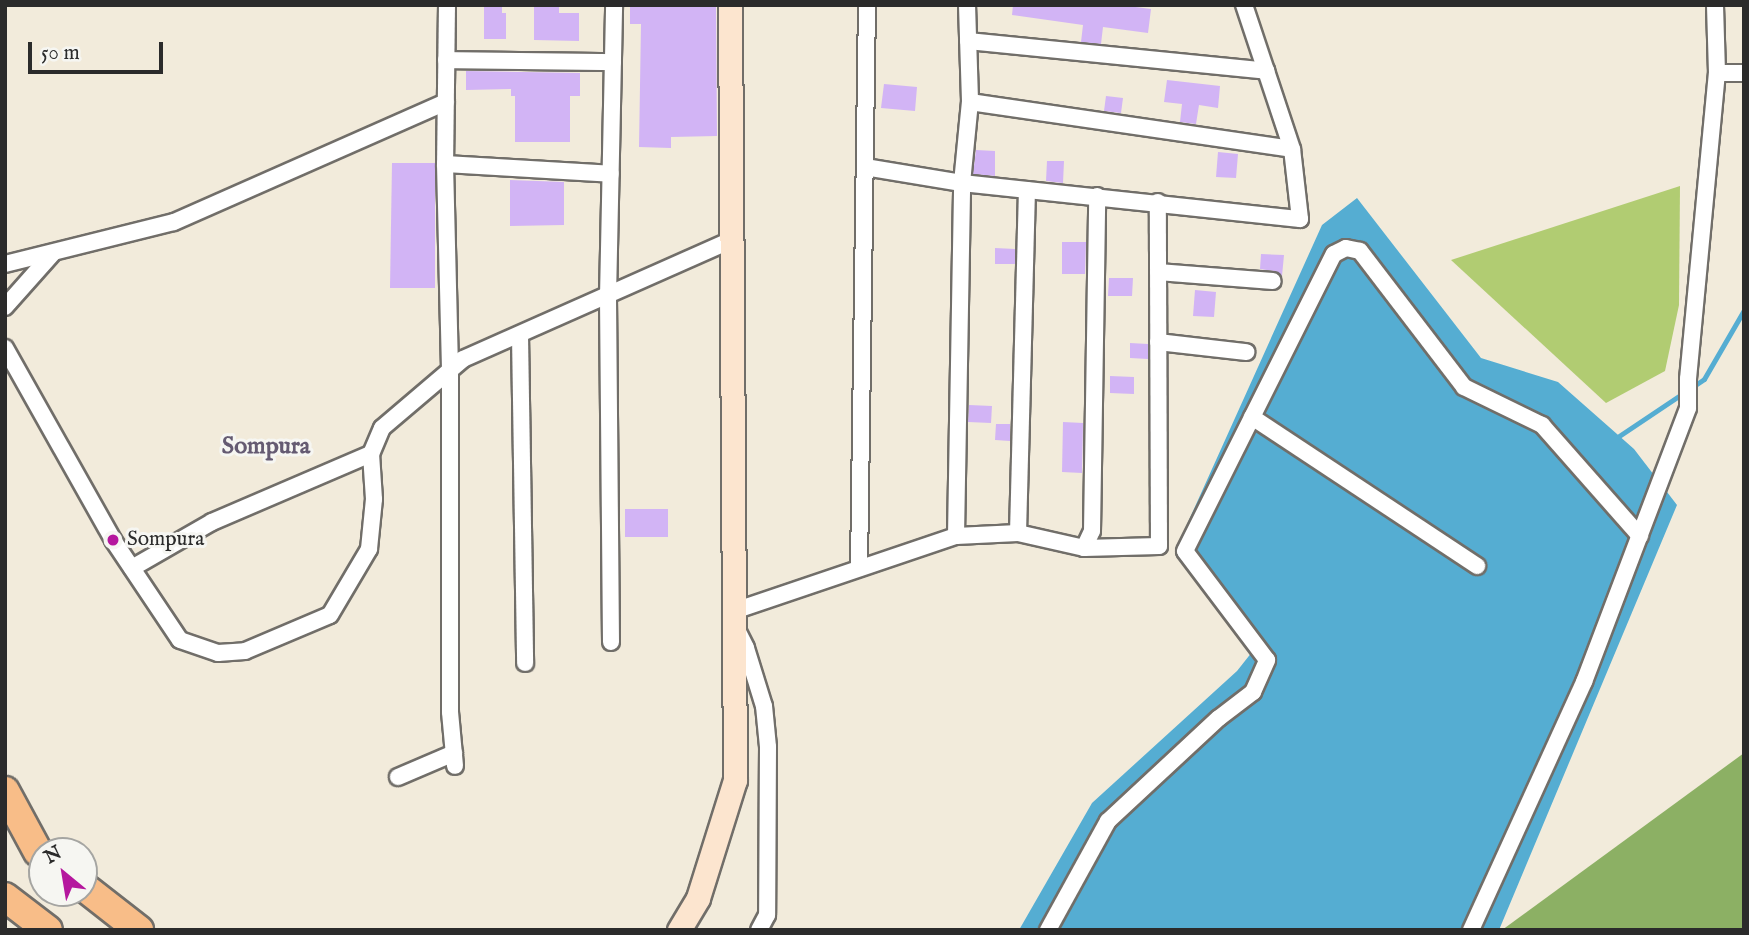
<!DOCTYPE html>
<style>
body{margin:0}
#map{position:relative;width:1749px;height:935px;overflow:hidden;background:#f2ebdb;font-family:"IM FELL English",serif}
div>[style]{position:absolute}
.green>*{inset:0;background:#b1cc72}
.forest>*{inset:0;background:#8cb064}
.water>*{inset:0;background:#55add2}
.stream>*{height:5px;margin:-2.5px;padding:0 2.5px;transform-origin:2.5px;border-radius:2.5px;background:#55add2}
.building>*{inset:0;background:#d2b4f5}
.roads{filter:drop-shadow(2px 0 #716e69) drop-shadow(-2px 0 #716e69) drop-shadow(0 2px #716e69) drop-shadow(0 -2px #716e69)}
.street>*{height:16px;margin:-8px;padding:0 8px;transform-origin:8px;border-radius:8px;background:#fff}
.secondary>*{height:23px;margin:-11.5px;padding:0 11.5px;transform-origin:11.5px;border-radius:11.5px;background:#fce5cf}
.highway>*{height:28px;margin:-14px;padding:0 14px;transform-origin:14px;border-radius:14px;background:#f8bd88}
.dots>*{width:19px;height:19px;translate:-50% -50%;box-sizing:border-box;border:4px solid #f6f6f2;border-radius:50%}
span{translate:-50% -50%;white-space:nowrap;text-align:center;line-height:1.15;-webkit-text-stroke:6px #f6f6f2;paint-order:stroke}
.poi-label{font-size:21px;color:#2b2b2b}
.left{translate:0 -50%;text-align:left}
.quarter-label{font-size:24px;color:#655b72;font-weight:700}
.frame{position:absolute;inset:0;border:7px solid #2b2b2b;pointer-events:none}
.north{position:absolute;left:28px;top:837px;width:70px;height:70px;box-sizing:border-box;background:#f6f6f2;border:2px solid #a5a5a2;border-radius:50%;rotate:330deg;font-size:19px;font-weight:700;line-height:28px;text-align:center;color:#2b2b2b}
.north::after{content:'';display:block;margin:auto;width:24px;height:32px;background:#b5179e;clip-path:polygon(50% 0,100% 100%,50% 72%,0 100%)}
.scale{position:absolute;left:28px;top:42px;width:135px;height:32px;box-sizing:border-box;border:4px solid #2b2b2b;border-top:0;padding-left:9px;font-size:21px;line-height:24px;white-space:nowrap;color:#2b2b2b;-webkit-text-stroke:5px #f6f6f2;paint-order:stroke}
</style>
<div id="map">
<div class="green">
<i style="clip-path:polygon(1680px 186px,1679px 305px,1665px 371px,1606px 403px,1451px 260px)"></i>
</div>
<div class="forest">
<i style="clip-path:polygon(1744px 753px,1744px 930px,1502px 930px)"></i>
</div>
<div class="water">
<i style="clip-path:polygon(1357px 198px,1481px 358px,1558px 382px,1634px 449px,1677px 505px,1499px 930px,1019px 930px,1092px 803px,1237px 671px,1256px 647px,1175px 551px,1322px 225px)"></i>
</div>
<div class="stream">
<i style="left:1619px;top:436px;width:102px;rotate:-33.8deg"></i>
<i style="left:1704px;top:379px;width:80px;rotate:-59.9deg"></i>
</div>
<div class="building">
<i style="clip-path:polygon(484px 5px,502px 5px,502px 13px,506px 13px,506px 39px,484px 39px)"></i>
<i style="clip-path:polygon(534px 5px,559px 5px,559px 13px,579px 13px,579px 41px,534px 40px)"></i>
<i style="clip-path:polygon(630px 5px,716px 5px,717px 136px,671px 137px,671px 148px,639px 147px,641px 24px,630px 24px)"></i>
<i style="clip-path:polygon(1013px 5px,1120px 5px,1151px 9px,1148px 33px,1103px 27px,1101px 44px,1081px 42px,1083px 25px,1012px 15px)"></i>
<i style="clip-path:polygon(466px 71px,580px 73px,580px 96px,570px 96px,570px 142px,515px 142px,515px 96px,511px 96px,511px 89px,466px 90px)"></i>
<i style="clip-path:polygon(1167px 80px,1220px 86px,1218px 108px,1199px 105px,1196px 124px,1180px 122px,1182px 104px,1164px 102px)"></i>
<i style="clip-path:polygon(884px 84px,917px 87px,915px 111px,881px 108px)"></i>
<i style="clip-path:polygon(1106px 96px,1123px 98px,1121px 113px,1104px 111px)"></i>
<i style="clip-path:polygon(976px 150px,995px 151px,995px 176px,973px 174px)"></i>
<i style="clip-path:polygon(1218px 152px,1238px 154px,1236px 178px,1216px 177px)"></i>
<i style="clip-path:polygon(1047px 161px,1064px 161px,1063px 183px,1046px 181px)"></i>
<i style="clip-path:polygon(392px 163px,435px 163px,435px 288px,390px 288px)"></i>
<i style="clip-path:polygon(510px 180px,564px 182px,564px 225px,510px 226px)"></i>
<i style="clip-path:polygon(1062px 242px,1086px 242px,1085px 274px,1062px 274px)"></i>
<i style="clip-path:polygon(995px 248px,1015px 249px,1015px 264px,995px 264px)"></i>
<i style="clip-path:polygon(1261px 254px,1284px 255px,1282px 276px,1274px 271px,1260px 269px)"></i>
<i style="clip-path:polygon(1109px 278px,1133px 278px,1132px 296px,1108px 296px)"></i>
<i style="clip-path:polygon(1195px 290px,1216px 292px,1214px 317px,1193px 316px)"></i>
<i style="clip-path:polygon(1130px 343px,1148px 344px,1148px 359px,1130px 358px)"></i>
<i style="clip-path:polygon(1110px 376px,1134px 377px,1134px 394px,1110px 393px)"></i>
<i style="clip-path:polygon(969px 405px,992px 406px,991px 423px,968px 422px)"></i>
<i style="clip-path:polygon(1063px 422px,1083px 423px,1082px 473px,1062px 472px)"></i>
<i style="clip-path:polygon(996px 424px,1010px 424px,1010px 441px,995px 440px)"></i>
<i style="clip-path:polygon(625px 509px,668px 509px,668px 537px,625px 537px)"></i>
</div>
<div class="roads">
<div class="street">
<i style="left:447px;top:5px;width:159px;rotate:90.7deg"></i>
<i style="left:445px;top:164px;width:166px;rotate:3.4deg"></i>
<i style="left:967px;top:5px;width:97px;rotate:88.2deg"></i>
<i style="left:970px;top:102px;width:325px;rotate:8.3deg"></i>
<i style="left:968px;top:41px;width:300px;rotate:5.7deg"></i>
<i style="left:446px;top:60px;width:167px;rotate:0.7deg"></i>
<i style="left:1717px;top:73px;width:27px"></i>
<i style="left:445px;top:164px;width:207px;rotate:88.6deg"></i>
<i style="left:450px;top:371px;width:341px;rotate:90deg"></i>
<i style="left:450px;top:712px;width:54px;rotate:84.7deg"></i>
<i style="left:865px;top:167px;width:98px;rotate:9.4deg"></i>
<i style="left:962px;top:183px;width:340px;rotate:6.1deg"></i>
<i style="left:1300px;top:219px;width:70px;rotate:-96.5deg"></i>
<i style="left:1292px;top:149px;width:152px;rotate:-108.4deg"></i>
<i style="left:5px;top:264px;width:174px;rotate:-14deg"></i>
<i style="left:174px;top:222px;width:297px;rotate:-23.8deg"></i>
<i style="left:1158px;top:272px;width:115px;rotate:4.5deg"></i>
<i style="left:5px;top:307px;width:72px;rotate:-48.4deg"></i>
<i style="left:520px;top:335px;width:328px;rotate:89.1deg"></i>
<i style="left:1158px;top:342px;width:89px;rotate:6.5deg"></i>
<i style="left:5px;top:348px;width:220px;rotate:60.6deg"></i>
<i style="left:113px;top:540px;width:120px;rotate:56.2deg"></i>
<i style="left:180px;top:640px;width:40px;rotate:18.9deg"></i>
<i style="left:218px;top:653px;width:27px;rotate:-4deg"></i>
<i style="left:245px;top:651px;width:92px;rotate:-23deg"></i>
<i style="left:330px;top:615px;width:77px;rotate:-59.4deg"></i>
<i style="left:369px;top:549px;width:50px;rotate:-84.3deg"></i>
<i style="left:374px;top:499px;width:45px;rotate:-93.8deg"></i>
<i style="left:371px;top:454px;width:28px;rotate:-67deg"></i>
<i style="left:382px;top:428px;width:106px;rotate:-40.4deg"></i>
<i style="left:463px;top:359px;width:294px;rotate:-23.9deg"></i>
<i style="left:1252px;top:417px;width:270px;rotate:33.5deg"></i>
<i style="left:1018px;top:533px;width:343px;rotate:-88.5deg"></i>
<i style="left:956px;top:536px;width:353px;rotate:-89deg"></i>
<i style="left:962px;top:183px;width:81px;rotate:-84.4deg"></i>
<i style="left:1084px;top:548px;width:19px;rotate:-65deg"></i>
<i style="left:1092px;top:531px;width:335px;rotate:-89.1deg"></i>
<i style="left:132px;top:568px;width:92px;rotate:-29.9deg"></i>
<i style="left:212px;top:522px;width:173px;rotate:-23.2deg"></i>
<i style="left:859px;top:568px;width:563px;rotate:-89.19deg"></i>
<i style="left:734px;top:611px;width:234px;rotate:-18.7deg"></i>
<i style="left:956px;top:536px;width:62px;rotate:-2.8deg"></i>
<i style="left:1018px;top:533px;width:68px;rotate:12.8deg"></i>
<i style="left:1084px;top:548px;width:75px;rotate:-1.5deg"></i>
<i style="left:1159px;top:546px;width:344px;rotate:-90.2deg"></i>
<i style="left:736px;top:628px;width:22px;rotate:63deg"></i>
<i style="left:746px;top:648px;width:61px;rotate:72.8deg"></i>
<i style="left:764px;top:706px;width:41px;rotate:84.4deg"></i>
<i style="left:768px;top:747px;width:168px;rotate:90.3deg"></i>
<i style="left:767px;top:915px;width:17px;rotate:118deg"></i>
<i style="left:611px;top:642px;width:345px;rotate:-90.5deg"></i>
<i style="left:608px;top:297px;width:292px;rotate:-88.8deg"></i>
<i style="left:398px;top:777px;width:61px;rotate:-23.2deg"></i>
<i style="left:1048px;top:930px;width:124px;rotate:-61.2deg"></i>
<i style="left:1108px;top:821px;width:151px;rotate:-42.9deg"></i>
<i style="left:1219px;top:718px;width:43px;rotate:-37.4deg"></i>
<i style="left:1253px;top:692px;width:35px;rotate:-66deg"></i>
<i style="left:1267px;top:660px;width:136px;rotate:-127deg"></i>
<i style="left:1185px;top:551px;width:332px;rotate:-63.4deg"></i>
<i style="left:1334px;top:254px;width:13px;rotate:-27deg"></i>
<i style="left:1346px;top:248px;width:14px;rotate:12deg"></i>
<i style="left:1360px;top:251px;width:171px;rotate:52.6deg"></i>
<i style="left:1464px;top:387px;width:87px;rotate:26deg"></i>
<i style="left:1542px;top:425px;width:148px;rotate:48.6deg"></i>
<i style="left:1471px;top:930px;width:273px;rotate:-65.5deg"></i>
<i style="left:1584px;top:682px;width:293px;rotate:-69.2deg"></i>
<i style="left:1688px;top:408px;width:29px;rotate:-90deg"></i>
<i style="left:1688px;top:379px;width:307px;rotate:-84.6deg"></i>
<i style="left:1717px;top:73px;width:68px;rotate:-91.7deg"></i>
</div>
<div class="secondary">
<i style="left:679px;top:930px;width:37px;rotate:-59deg"></i>
<i style="left:698px;top:898px;width:124px;rotate:-72.6deg"></i>
<i style="left:735px;top:780px;width:775px;rotate:-90.37deg"></i>
</div>
<div class="highway">
<i style="left:5px;top:791px;width:69px;rotate:61.6deg"></i>
<i style="left:84px;top:887px;width:70px;rotate:38deg"></i>
<i style="left:5px;top:897px;width:54px;rotate:37.5deg"></i>
</div>
</div>
<div class="dots">
<i style="left:113px;top:540px;background:#b5179e"></i>
</div>
<div class="poi-label">
<span class="left" style="left:127px;top:540px">Sompura</span>
</div>
<div class="quarter-label">
<span style="left:266px;top:447px">Sompura</span>
</div>
<div class="frame"></div>
<div class="north">N</div>
<div class="scale">50 m</div>
</div>
